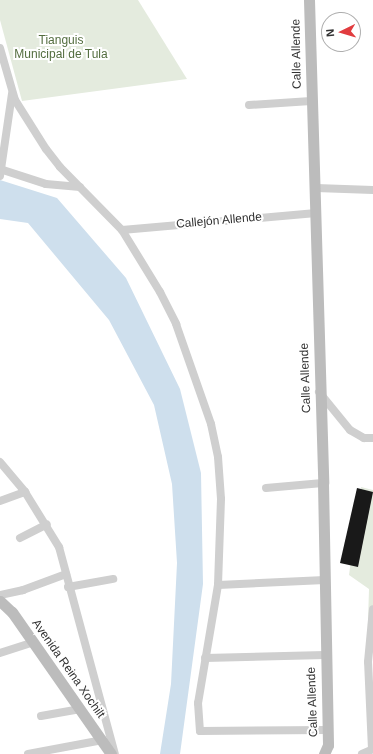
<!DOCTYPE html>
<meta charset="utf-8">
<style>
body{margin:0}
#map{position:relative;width:373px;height:754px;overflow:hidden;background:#fff;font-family:Arial,sans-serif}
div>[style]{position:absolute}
.green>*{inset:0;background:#e4ebde}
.water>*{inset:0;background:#cedfed}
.building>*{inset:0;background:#191919}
.street>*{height:8px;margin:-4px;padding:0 4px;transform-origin:4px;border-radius:4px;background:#cfcfcf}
.secondary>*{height:11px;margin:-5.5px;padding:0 5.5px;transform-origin:5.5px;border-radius:5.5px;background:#bcbcbc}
span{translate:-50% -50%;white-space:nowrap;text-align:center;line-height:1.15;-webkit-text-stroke:4px #fff;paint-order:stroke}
.park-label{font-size:12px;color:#536d3f}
.street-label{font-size:12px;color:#323232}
.north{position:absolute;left:321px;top:12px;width:40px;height:40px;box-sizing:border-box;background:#fff;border:1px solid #adadad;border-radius:50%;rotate:265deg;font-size:11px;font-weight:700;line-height:16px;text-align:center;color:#323232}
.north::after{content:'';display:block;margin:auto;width:14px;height:18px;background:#e13c3f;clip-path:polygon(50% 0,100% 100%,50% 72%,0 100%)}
</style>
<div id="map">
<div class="green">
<i style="clip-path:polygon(0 0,138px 0,187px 79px,22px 101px,0 20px)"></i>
<i style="clip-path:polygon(361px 487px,373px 490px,373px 653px,367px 653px,369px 589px,349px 575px)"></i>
</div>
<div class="water">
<i style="clip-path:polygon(0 180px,57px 198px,126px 278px,180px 389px,201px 473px,203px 584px,180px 754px,160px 754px,171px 684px,177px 563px,172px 484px,154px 405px,109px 320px,28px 223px,0 219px)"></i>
</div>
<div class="building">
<i style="clip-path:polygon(357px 488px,373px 492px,358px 567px,340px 563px)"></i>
</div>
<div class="street">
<i style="left:0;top:48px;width:54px;rotate:73.9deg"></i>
<i style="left:15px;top:100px;width:58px;rotate:57.7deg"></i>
<i style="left:46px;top:149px;width:23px;rotate:52deg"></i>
<i style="left:60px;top:167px;width:88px;rotate:45.5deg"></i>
<i style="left:122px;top:230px;width:73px;rotate:58.5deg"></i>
<i style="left:160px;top:292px;width:36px;rotate:63deg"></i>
<i style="left:176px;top:324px;width:106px;rotate:70.7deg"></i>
<i style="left:211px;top:424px;width:34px;rotate:78deg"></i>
<i style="left:218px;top:457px;width:42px;rotate:85.9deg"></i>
<i style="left:221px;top:499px;width:86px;rotate:92deg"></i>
<i style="left:218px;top:585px;width:120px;rotate:99.6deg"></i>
<i style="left:198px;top:703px;width:28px;rotate:86deg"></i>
<i style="left:200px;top:731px;width:127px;rotate:-0.5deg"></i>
<i style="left:249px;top:105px;width:62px;rotate:-3.7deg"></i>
<i style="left:0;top:169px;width:48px;rotate:18.1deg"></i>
<i style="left:46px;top:184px;width:34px;rotate:5deg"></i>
<i style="left:0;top:176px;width:83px;rotate:-81.7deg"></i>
<i style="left:316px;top:188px;width:57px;rotate:2deg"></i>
<i style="left:122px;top:230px;width:195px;rotate:-5deg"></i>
<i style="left:319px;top:392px;width:49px;rotate:50.8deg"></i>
<i style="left:350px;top:430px;width:16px;rotate:30deg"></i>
<i style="left:364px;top:438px;width:9px"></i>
<i style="left:0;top:462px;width:39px;rotate:50deg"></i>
<i style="left:25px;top:492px;width:65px;rotate:58.3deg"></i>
<i style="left:59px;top:547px;width:214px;rotate:74.9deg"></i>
<i style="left:266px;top:488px;width:57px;rotate:-5deg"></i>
<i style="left:0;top:501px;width:27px;rotate:-20deg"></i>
<i style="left:20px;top:538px;width:30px;rotate:-27deg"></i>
<i style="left:218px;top:585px;width:107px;rotate:-2.7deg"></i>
<i style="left:68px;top:587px;width:46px;rotate:-10.1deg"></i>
<i style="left:0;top:595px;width:24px;rotate:-12deg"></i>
<i style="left:23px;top:590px;width:46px;rotate:-20.4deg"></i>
<i style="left:0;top:653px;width:35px;rotate:-18deg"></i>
<i style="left:205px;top:658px;width:120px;rotate:-1.4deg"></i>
<i style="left:41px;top:716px;width:40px;rotate:-10deg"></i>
<i style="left:372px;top:749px;width:87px;rotate:-92.6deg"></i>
<i style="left:368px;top:662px;width:53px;rotate:-84.6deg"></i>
<i style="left:28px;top:754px;width:76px;rotate:-10.6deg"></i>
<i style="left:362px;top:754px;width:12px;rotate:-24deg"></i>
</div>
<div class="secondary">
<i style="left:309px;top:0;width:483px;rotate:88.3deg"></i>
<i style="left:323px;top:483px;width:262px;rotate:88.9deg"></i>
<i style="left:328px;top:745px;width:10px;rotate:114deg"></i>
<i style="left:0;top:601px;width:16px;rotate:43deg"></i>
<i style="left:12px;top:612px;width:173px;rotate:55.1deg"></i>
</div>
<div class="park-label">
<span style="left:61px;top:48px">Tianguis<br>Municipal de Tula</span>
</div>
<div class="street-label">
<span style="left:297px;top:54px;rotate:-91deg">Calle Allende</span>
<span style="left:219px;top:221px;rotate:-5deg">Callejón Allende</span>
<span style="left:306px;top:378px;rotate:-92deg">Calle Allende</span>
<span style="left:68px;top:669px;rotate:55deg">Avenida Reina Xochilt</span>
<span style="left:313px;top:702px;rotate:-92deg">Calle Allende</span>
</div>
<div class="north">N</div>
</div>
